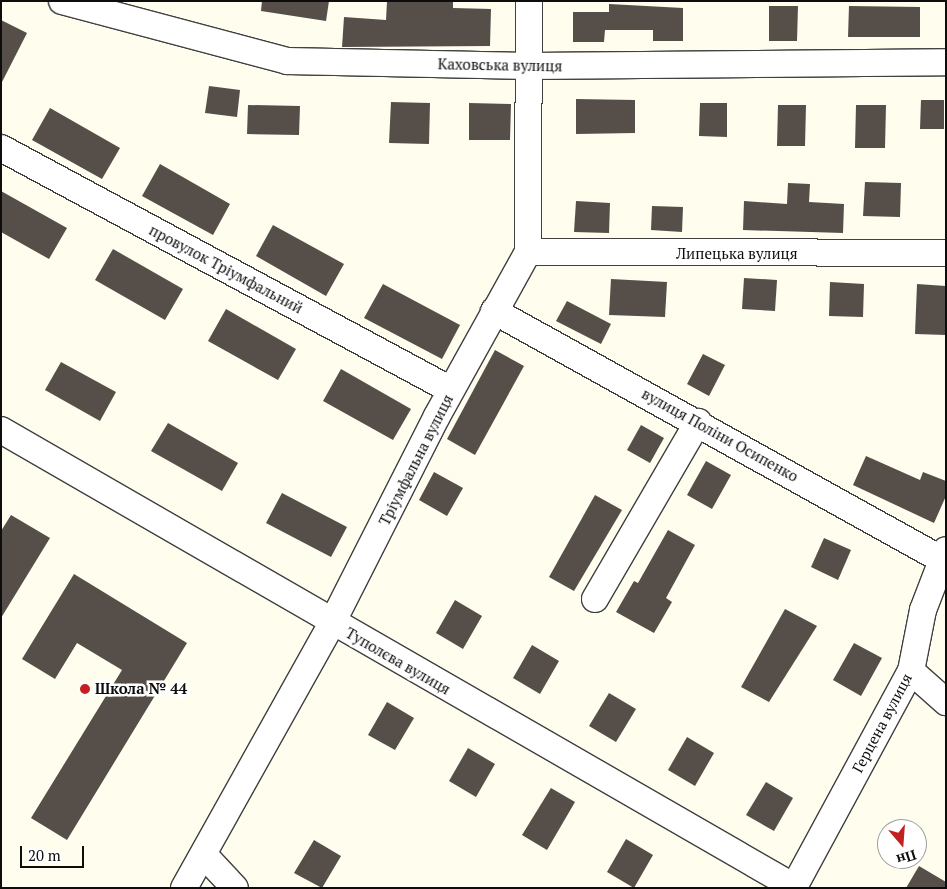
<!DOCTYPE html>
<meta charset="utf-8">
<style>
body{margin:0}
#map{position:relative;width:947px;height:889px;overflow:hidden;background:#fffdee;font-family:"PT Serif",serif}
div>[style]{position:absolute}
.building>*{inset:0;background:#564f49}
.roads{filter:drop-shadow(1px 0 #404040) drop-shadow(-1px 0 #404040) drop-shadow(0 1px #404040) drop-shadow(0 -1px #404040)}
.minor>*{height:26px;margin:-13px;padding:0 13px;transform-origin:13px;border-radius:13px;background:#fff}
.dots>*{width:14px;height:14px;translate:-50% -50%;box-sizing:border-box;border:2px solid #fff;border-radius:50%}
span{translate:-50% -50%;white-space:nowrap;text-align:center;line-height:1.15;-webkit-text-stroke:5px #fff;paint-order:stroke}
.street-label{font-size:15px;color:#0d0d0d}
.poi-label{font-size:15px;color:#0d0d0d;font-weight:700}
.left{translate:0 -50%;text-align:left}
.frame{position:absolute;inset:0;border:2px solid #0d0d0d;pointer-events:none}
.north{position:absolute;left:877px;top:819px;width:50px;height:50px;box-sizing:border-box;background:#fff;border:1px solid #9e9e9e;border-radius:50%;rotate:162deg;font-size:14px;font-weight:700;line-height:20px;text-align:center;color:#0d0d0d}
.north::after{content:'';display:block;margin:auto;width:18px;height:22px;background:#c3201f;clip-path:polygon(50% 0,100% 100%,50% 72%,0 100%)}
.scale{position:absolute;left:20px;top:846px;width:64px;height:22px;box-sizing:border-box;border:2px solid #0d0d0d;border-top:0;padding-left:6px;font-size:15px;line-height:18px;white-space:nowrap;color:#0d0d0d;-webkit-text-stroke:4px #fff;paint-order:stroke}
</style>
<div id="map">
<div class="building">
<i style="clip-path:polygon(262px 1px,329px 1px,326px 21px,261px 11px)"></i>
<i style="clip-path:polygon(387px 1px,453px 1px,453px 8px,491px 9px,490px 46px,342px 47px,344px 17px,386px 20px)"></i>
<i style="clip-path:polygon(609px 4px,683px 8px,683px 41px,653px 41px,653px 30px,605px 30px,604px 42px,573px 42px,573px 12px,609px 12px)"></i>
<i style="clip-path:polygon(769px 6px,798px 6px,797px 41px,769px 41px)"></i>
<i style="clip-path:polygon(849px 6px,920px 7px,920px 37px,848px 37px)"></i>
<i style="clip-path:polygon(1px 20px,27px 33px,1px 84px)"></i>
<i style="clip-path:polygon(209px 86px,240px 90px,237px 117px,205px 113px)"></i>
<i style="clip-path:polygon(576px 99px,635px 100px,635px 133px,576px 134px)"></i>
<i style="clip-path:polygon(921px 100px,944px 100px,944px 129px,920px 129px)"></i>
<i style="clip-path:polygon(391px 102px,430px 103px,429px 144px,389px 143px)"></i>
<i style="clip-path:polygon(469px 103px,511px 104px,510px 140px,469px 140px)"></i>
<i style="clip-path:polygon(700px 103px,727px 103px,727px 137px,699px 136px)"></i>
<i style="clip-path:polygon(248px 105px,300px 106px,299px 135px,247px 134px)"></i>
<i style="clip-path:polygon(778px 105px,806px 105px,805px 146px,777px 146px)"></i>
<i style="clip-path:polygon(856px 105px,886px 105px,885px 148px,855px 148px)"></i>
<i style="clip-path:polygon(50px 108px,120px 148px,102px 179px,32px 140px)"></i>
<i style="clip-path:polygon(160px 164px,230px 204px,213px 235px,142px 196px)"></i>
<i style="clip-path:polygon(865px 182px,901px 183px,900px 217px,863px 216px)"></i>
<i style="clip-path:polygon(788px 183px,810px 184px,809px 202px,844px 204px,843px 233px,743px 230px,744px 201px,787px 204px)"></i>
<i style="clip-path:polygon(1px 191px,67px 228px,49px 259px,1px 232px)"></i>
<i style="clip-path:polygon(576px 201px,610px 203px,609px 233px,574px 232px)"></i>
<i style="clip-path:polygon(652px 206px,683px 207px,682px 232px,651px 230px)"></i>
<i style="clip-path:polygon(273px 225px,344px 264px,326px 296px,256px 256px)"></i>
<i style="clip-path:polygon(113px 249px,183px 289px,165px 320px,95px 280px)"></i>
<i style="clip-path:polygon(744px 278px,777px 280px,775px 311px,742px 309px)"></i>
<i style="clip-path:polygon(611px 279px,667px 282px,665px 317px,609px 315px)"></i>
<i style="clip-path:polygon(830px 282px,864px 284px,863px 317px,829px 316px)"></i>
<i style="clip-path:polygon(383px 284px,460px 325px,442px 359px,364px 318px)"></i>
<i style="clip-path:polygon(917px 284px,946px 286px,946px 335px,915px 334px)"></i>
<i style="clip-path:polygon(567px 301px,611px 324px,601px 344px,556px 321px)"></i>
<i style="clip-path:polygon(226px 309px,296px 349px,278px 380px,208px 341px)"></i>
<i style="clip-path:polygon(495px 350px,524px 366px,475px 455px,447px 439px)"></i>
<i style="clip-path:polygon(703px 354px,725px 365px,709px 396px,687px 384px)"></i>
<i style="clip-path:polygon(61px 362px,116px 392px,100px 421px,45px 390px)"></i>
<i style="clip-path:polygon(341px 369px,411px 409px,393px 440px,323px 401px)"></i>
<i style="clip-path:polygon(168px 423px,238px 463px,222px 491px,151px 451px)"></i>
<i style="clip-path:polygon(641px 425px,664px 438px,650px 463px,627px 450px)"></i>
<i style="clip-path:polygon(866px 456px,920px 480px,923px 472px,946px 481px,946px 496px,934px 523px,853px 485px)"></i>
<i style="clip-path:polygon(706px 461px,731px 475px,712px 509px,687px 495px)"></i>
<i style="clip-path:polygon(434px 472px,463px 488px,447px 516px,419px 500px)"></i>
<i style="clip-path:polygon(282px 493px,347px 527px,331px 557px,266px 523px)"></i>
<i style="clip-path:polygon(595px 495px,622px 510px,574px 591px,549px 577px)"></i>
<i style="clip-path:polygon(11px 515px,50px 538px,1px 618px,1px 531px)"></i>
<i style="clip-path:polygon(668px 530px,695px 545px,666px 598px,672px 602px,654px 633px,616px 612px,634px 581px,638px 583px)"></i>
<i style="clip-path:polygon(824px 538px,851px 550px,838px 580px,811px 567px)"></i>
<i style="clip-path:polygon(74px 574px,187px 643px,67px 840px,31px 818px,122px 670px,77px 643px,55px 679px,22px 659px)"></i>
<i style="clip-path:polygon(455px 600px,482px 616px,463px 649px,436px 633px)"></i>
<i style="clip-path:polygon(785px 609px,817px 626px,769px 702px,741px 687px)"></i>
<i style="clip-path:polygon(854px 643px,882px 658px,861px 696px,833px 680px)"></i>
<i style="clip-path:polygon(532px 645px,559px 661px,540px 694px,513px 678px)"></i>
<i style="clip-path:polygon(609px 693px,636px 709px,616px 742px,589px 726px)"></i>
<i style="clip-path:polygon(387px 702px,414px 718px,395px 750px,368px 735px)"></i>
<i style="clip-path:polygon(687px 737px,714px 753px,695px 786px,668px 770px)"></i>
<i style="clip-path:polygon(468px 748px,495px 764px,476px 797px,449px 781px)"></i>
<i style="clip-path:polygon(766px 782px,793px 798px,774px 831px,746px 815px)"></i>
<i style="clip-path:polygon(551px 788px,575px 802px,547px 850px,522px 835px)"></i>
<i style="clip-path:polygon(626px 839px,653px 855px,634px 888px,607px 872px)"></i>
<i style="clip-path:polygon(314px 840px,341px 856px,322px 888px,294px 873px)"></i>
<i style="clip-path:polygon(919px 866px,946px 882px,946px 888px,906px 888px)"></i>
</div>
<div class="roads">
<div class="minor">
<i style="left:62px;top:1px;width:233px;rotate:14.9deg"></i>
<i style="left:287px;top:61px;width:242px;rotate:1.2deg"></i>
<i style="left:529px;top:66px;width:417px;rotate:-0.5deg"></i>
<i style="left:1px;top:148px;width:511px;rotate:28.27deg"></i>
<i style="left:528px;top:252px;width:418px;rotate:0.1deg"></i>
<i style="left:494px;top:311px;width:517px;rotate:29.04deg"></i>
<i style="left:1px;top:430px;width:917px;rotate:29.95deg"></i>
<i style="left:595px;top:599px;width:205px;rotate:-59.8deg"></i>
<i style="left:911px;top:671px;width:47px;rotate:41.5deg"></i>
<i style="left:204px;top:855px;width:45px;rotate:46.8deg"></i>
<i style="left:794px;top:887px;width:246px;rotate:-61.6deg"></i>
<i style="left:911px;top:671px;width:62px;rotate:-78.9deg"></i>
<i style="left:923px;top:610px;width:64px;rotate:-69deg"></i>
<i style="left:184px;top:888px;width:304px;rotate:-60.8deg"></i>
<i style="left:332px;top:623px;width:232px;rotate:-63.1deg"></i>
<i style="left:437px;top:416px;width:188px;rotate:-61deg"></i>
<i style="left:528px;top:252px;width:251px;rotate:-89.8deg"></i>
</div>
</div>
<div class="dots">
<i style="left:85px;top:689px;background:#c3201f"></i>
</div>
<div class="street-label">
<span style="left:500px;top:65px;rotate:1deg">Каховська вулиця</span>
<span style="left:737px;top:254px">Липецька вулиця</span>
<span style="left:226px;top:269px;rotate:28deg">провулок Тріумфальний</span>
<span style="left:720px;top:435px;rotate:29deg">вулиця Поліни Осипенко</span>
<span style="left:416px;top:460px;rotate:-63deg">Тріумфальна вулиця</span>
<span style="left:398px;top:661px;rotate:30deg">Туполєва вулиця</span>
<span style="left:882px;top:723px;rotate:-62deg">Герцена вулиця</span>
</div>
<div class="poi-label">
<span class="left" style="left:95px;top:689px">Школа № 44</span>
</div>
<div class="frame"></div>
<div class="north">Пн</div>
<div class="scale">20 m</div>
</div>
